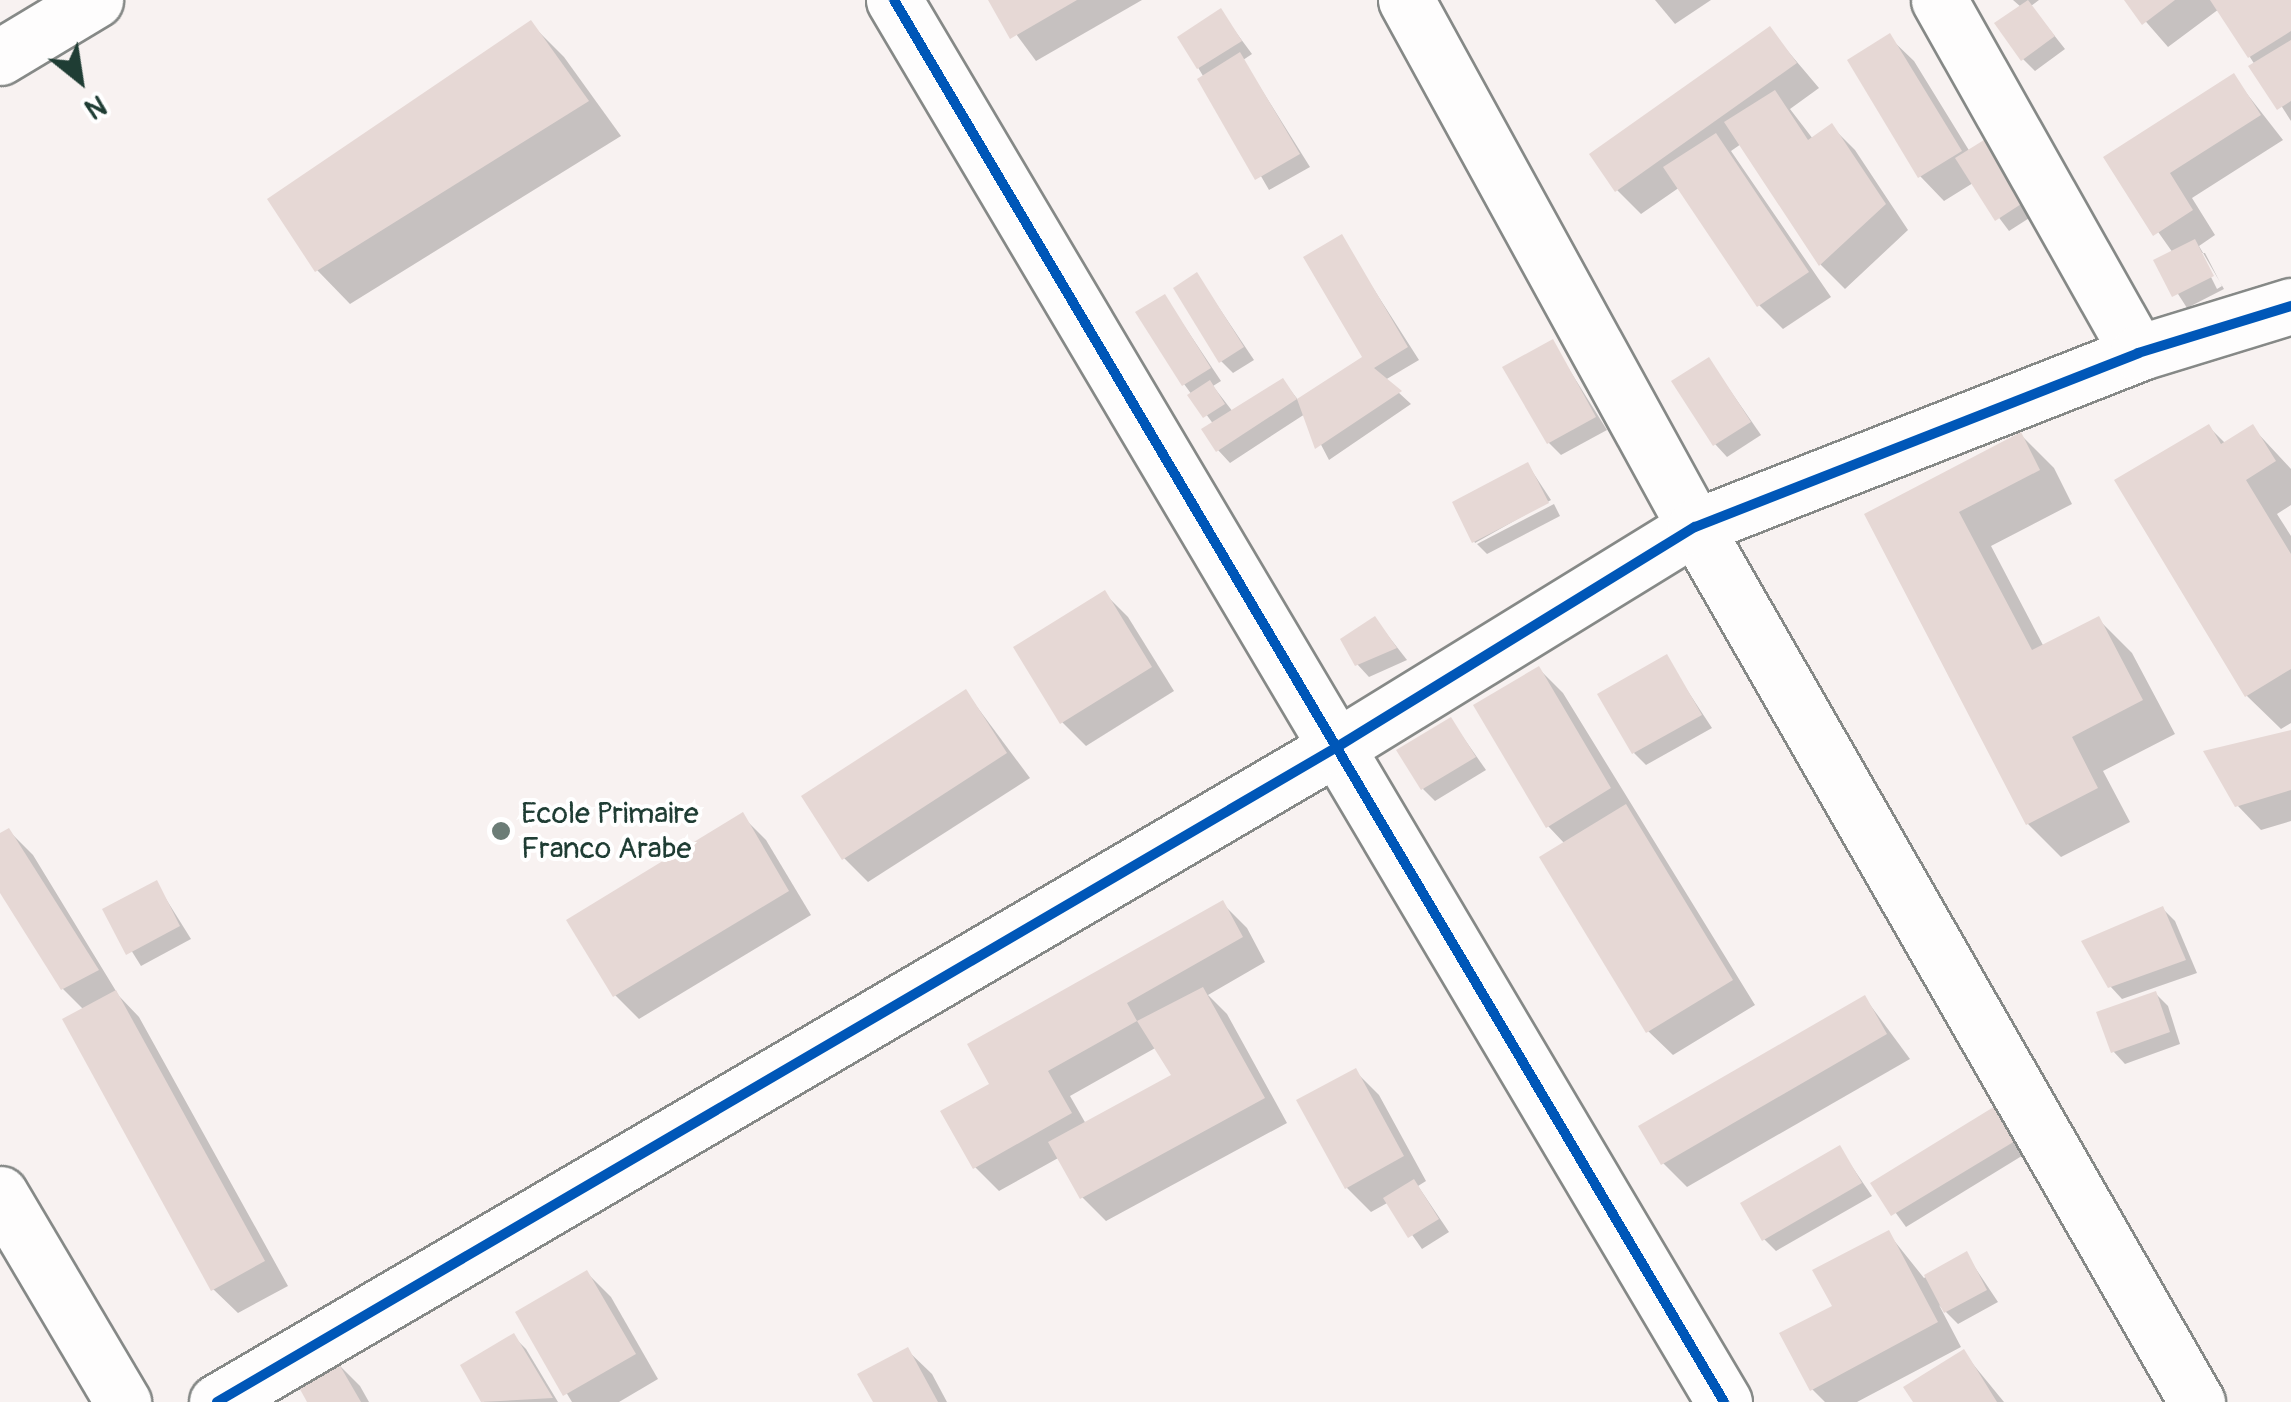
<!DOCTYPE html>
<style>
body{margin:0}
#map{position:relative;width:2291px;height:1402px;overflow:hidden;background:#f8f2f1;font-family:Pangolin,sans-serif}
div>[style]{position:absolute}
.shadow>*{inset:0;background:#0003}
.building>*{inset:0;background:#e6d8d5}
.roads{filter:drop-shadow(2px 0 #868987) drop-shadow(-2px 0 #868987) drop-shadow(0 2px #868987) drop-shadow(0 -2px #868987)}
.minor>*{height:55px;margin:-27.5px;padding:0 27.5px;transform-origin:27.5px;border-radius:27.5px;background:#fefdfd}
.tertiary>*{height:55px;margin:-27.5px;padding:0 27.5px;transform-origin:27.5px;border-radius:27.5px;background:#fefdfd}
.cycleway>*{height:10px;margin:-5px;padding:0 5px;transform-origin:5px;border-radius:5px;background:#0057b8}
.dots>*{width:28px;height:28px;translate:-50% -50%;box-sizing:border-box;border:5px solid #fff;border-radius:50%}
span{translate:-50% -50%;white-space:nowrap;text-align:center;line-height:1.15;-webkit-text-stroke:8px #fff;paint-order:stroke}
.poi-label{font-size:30px;color:#1f3d34}
.left{translate:0 -50%;text-align:left}
.north{position:absolute;left:30px;top:30px;width:100px;height:100px;-webkit-text-stroke:8px #fff;paint-order:stroke;rotate:150deg;font-size:28px;font-weight:700;line-height:40px;text-align:center;color:#1f3d34}
.north::after{content:'';display:block;margin:auto;width:35px;height:45px;background:#1f3d34;clip-path:polygon(50% 0,100% 100%,50% 72%,0 100%)}
</style>
<div id="map">
<div class="shadow">
<i style="clip-path:polygon(991px 0,1142px 0,1036px 61px)"></i>
<i style="clip-path:polygon(1655px 0,1711px 0,1675px 24px)"></i>
<i style="clip-path:polygon(2013px 0,2039px 0,2031px 6px,2065px 49px,2035px 71px,2023px 59px,2021px 7px)"></i>
<i style="clip-path:polygon(2127px 0,2291px 0,2291px 121px,2219px 9px,2168px 47px)"></i>
<i style="clip-path:polygon(1221px 12px,1252px 54px,1243px 60px,1310px 167px,1269px 190px,1181px 38px)"></i>
<i style="clip-path:polygon(530px 23px,564px 57px,621px 136px,350px 304px,317px 270px)"></i>
<i style="clip-path:polygon(1769px 29px,1819px 88px,1790px 109px,1813px 139px,1831px 126px,1855px 150px,1908px 230px,1845px 289px,1821px 265px,1741px 144px,1731px 151px,1831px 297px,1783px 329px,1759px 305px,1680px 187px,1641px 214px,1617px 190px)"></i>
<i style="clip-path:polygon(1889px 37px,1914px 61px,1970px 152px,2042px 210px,2009px 231px,1973px 183px,1944px 201px,1920px 176px)"></i>
<i style="clip-path:polygon(evenodd,2233px 76px,2283px 140px,2192px 198px,2215px 235px,2199px 246px,2224px 289px,2187px 308px,2157px 261px,2173px 253px,2106px 158px,2233px 76px,2199px 253px,2205px 253px,2222px 286px,2217px 289px,2199px 253px)"></i>
<i style="clip-path:polygon(1341px 238px,1419px 360px,1385px 380px,1411px 404px,1329px 460px,1305px 414px,1230px 463px,1218px 450px,1214px 425px,1184px 384px,1165px 297px,1221px 381px,1213px 386px,1233px 412px,1283px 381px,1299px 401px,1366px 358px)"></i>
<i style="clip-path:polygon(1197px 275px,1254px 360px,1233px 373px,1221px 361px)"></i>
<i style="clip-path:polygon(1552px 342px,1607px 430px,1561px 455px,1549px 443px)"></i>
<i style="clip-path:polygon(1709px 360px,1761px 435px,1727px 457px,1715px 444px)"></i>
<i style="clip-path:polygon(2209px 427px,2226px 444px,2252px 427px,2291px 469px,2291px 505px,2277px 514px,2291px 536px,2291px 723px,2281px 729px,2247px 696px,2118px 481px)"></i>
<i style="clip-path:polygon(2021px 435px,2054px 468px,2072px 504px,1991px 546px,2044px 647px,2098px 619px,2132px 653px,2175px 734px,2103px 771px,2130px 822px,2061px 857px,2028px 824px,1867px 515px)"></i>
<i style="clip-path:polygon(1528px 465px,1551px 500px,1475px 543px,1455px 503px)"></i>
<i style="clip-path:polygon(1554px 504px,1560px 516px,1487px 554px,1477px 544px)"></i>
<i style="clip-path:polygon(1104px 593px,1128px 617px,1174px 691px,1086px 746px,1062px 722px)"></i>
<i style="clip-path:polygon(1375px 619px,1407px 660px,1369px 677px,1357px 664px)"></i>
<i style="clip-path:polygon(1666px 658px,1712px 728px,1646px 765px,1634px 753px)"></i>
<i style="clip-path:polygon(1539px 669px,1563px 693px,1755px 1005px,1673px 1055px,1648px 1031px,1565px 844px,1548px 826px)"></i>
<i style="clip-path:polygon(966px 692px,1030px 778px,868px 882px,844px 858px)"></i>
<i style="clip-path:polygon(1451px 720px,1486px 770px,1435px 801px,1423px 789px)"></i>
<i style="clip-path:polygon(2291px 732px,2291px 821px,2261px 830px,2237px 805px)"></i>
<i style="clip-path:polygon(742px 816px,766px 840px,811px 915px,639px 1019px,615px 995px)"></i>
<i style="clip-path:polygon(9px 831px,33px 855px,119px 996px,139px 1017px,288px 1286px,238px 1313px,213px 1289px,84px 1010px,63px 989px,0 888px,0 836px)"></i>
<i style="clip-path:polygon(156px 883px,191px 939px,141px 966px,106px 910px)"></i>
<i style="clip-path:polygon(evenodd,1222px 903px,1247px 928px,1265px 962px,1208px 995px,1227px 1014px,1287px 1123px,1106px 1221px,1082px 1197px,1060px 1157px,999px 1191px,975px 1167px,992px 1085px,1222px 903px,1157px 1047px,1174px 1076px,1086px 1124px,1070px 1096px,1157px 1047px)"></i>
<i style="clip-path:polygon(2163px 909px,2175px 921px,2197px 973px,2122px 999px,2110px 986px)"></i>
<i style="clip-path:polygon(2156px 994px,2168px 1006px,2180px 1044px,2125px 1064px,2113px 1051px)"></i>
<i style="clip-path:polygon(1865px 998px,1910px 1059px,1687px 1187px,1663px 1163px)"></i>
<i style="clip-path:polygon(1355px 1071px,1379px 1095px,1426px 1181px,1418px 1186px,1449px 1232px,1422px 1249px,1389px 1202px,1371px 1212px,1347px 1188px)"></i>
<i style="clip-path:polygon(2005px 1104px,2035px 1148px,1906px 1227px,1874px 1183px)"></i>
<i style="clip-path:polygon(1840px 1149px,1872px 1196px,1776px 1251px,1764px 1239px)"></i>
<i style="clip-path:polygon(1888px 1233px,1924px 1278px,1966px 1254px,1998px 1302px,1958px 1324px,1939px 1305px,1961px 1347px,1857px 1402px,1825px 1402px,1812px 1389px,1835px 1307px)"></i>
<i style="clip-path:polygon(587px 1273px,611px 1297px,658px 1379px,619px 1402px,572px 1402px,518px 1313px)"></i>
<i style="clip-path:polygon(513px 1336px,526px 1349px,558px 1402px,484px 1402px,463px 1366px)"></i>
<i style="clip-path:polygon(907px 1350px,932px 1374px,947px 1402px,875px 1402px)"></i>
<i style="clip-path:polygon(1963px 1352px,2004px 1402px,1916px 1402px)"></i>
<i style="clip-path:polygon(336px 1362px,360px 1386px,369px 1402px,310px 1402px)"></i>
</div>
<div class="building">
<i style="clip-path:polygon(988px 0,1077px 0,1010px 39px)"></i>
<i style="clip-path:polygon(2028px 0,2055px 36px,2021px 61px,1994px 23px)"></i>
<i style="clip-path:polygon(2124px 0,2175px 0,2142px 25px)"></i>
<i style="clip-path:polygon(2210px 0,2291px 0,2291px 31px,2248px 58px)"></i>
<i style="clip-path:polygon(1221px 8px,1242px 41px,1197px 69px,1177px 37px)"></i>
<i style="clip-path:polygon(531px 20px,589px 101px,315px 272px,267px 199px)"></i>
<i style="clip-path:polygon(1770px 26px,1797px 63px,1615px 192px,1589px 154px)"></i>
<i style="clip-path:polygon(1890px 33px,1962px 151px,1918px 178px,1847px 60px)"></i>
<i style="clip-path:polygon(2291px 40px,2291px 101px,2277px 110px,2248px 66px)"></i>
<i style="clip-path:polygon(1240px 52px,1300px 154px,1255px 180px,1197px 79px)"></i>
<i style="clip-path:polygon(2234px 73px,2261px 115px,2170px 173px,2193px 210px,2153px 236px,2103px 157px)"></i>
<i style="clip-path:polygon(1775px 90px,1808px 140px,1832px 123px,1886px 204px,1819px 266px,1724px 122px)"></i>
<i style="clip-path:polygon(1716px 133px,1809px 272px,1757px 307px,1663px 167px)"></i>
<i style="clip-path:polygon(1992px 135px,2032px 197px,1995px 221px,1955px 158px)"></i>
<i style="clip-path:polygon(1342px 234px,1408px 347px,1374px 368px,1402px 391px,1315px 449px,1297px 399px,1362px 357px,1303px 257px)"></i>
<i style="clip-path:polygon(2195px 239px,2214px 276px,2172px 297px,2153px 260px)"></i>
<i style="clip-path:polygon(1197px 272px,1244px 347px,1219px 363px,1173px 288px)"></i>
<i style="clip-path:polygon(1165px 294px,1211px 368px,1182px 386px,1135px 312px)"></i>
<i style="clip-path:polygon(1553px 339px,1596px 417px,1547px 444px,1502px 367px)"></i>
<i style="clip-path:polygon(1709px 357px,1751px 422px,1713px 446px,1671px 381px)"></i>
<i style="clip-path:polygon(1283px 378px,1297px 399px,1216px 452px,1201px 429px)"></i>
<i style="clip-path:polygon(1210px 380px,1225px 404px,1203px 418px,1187px 395px)"></i>
<i style="clip-path:polygon(2209px 424px,2221px 444px,2253px 424px,2276px 461px,2246px 480px,2291px 554px,2291px 669px,2245px 697px,2114px 480px)"></i>
<i style="clip-path:polygon(2021px 432px,2040px 470px,1959px 512px,2032px 650px,2099px 616px,2143px 700px,2072px 737px,2098px 788px,2026px 825px,1864px 514px)"></i>
<i style="clip-path:polygon(1528px 462px,1549px 503px,1472px 543px,1452px 502px)"></i>
<i style="clip-path:polygon(1105px 590px,1152px 667px,1060px 724px,1013px 647px)"></i>
<i style="clip-path:polygon(1375px 616px,1397px 648px,1355px 666px,1340px 639px)"></i>
<i style="clip-path:polygon(1667px 654px,1702px 715px,1632px 754px,1597px 694px)"></i>
<i style="clip-path:polygon(1539px 666px,1611px 788px,1546px 828px,1473px 705px)"></i>
<i style="clip-path:polygon(966px 689px,1007px 753px,842px 860px,801px 796px)"></i>
<i style="clip-path:polygon(1451px 717px,1476px 757px,1421px 790px,1396px 750px)"></i>
<i style="clip-path:polygon(2291px 730px,2291px 790px,2235px 807px,2203px 751px)"></i>
<i style="clip-path:polygon(1626px 804px,1733px 980px,1646px 1033px,1539px 857px)"></i>
<i style="clip-path:polygon(743px 812px,789px 891px,613px 997px,566px 920px)"></i>
<i style="clip-path:polygon(9px 828px,99px 970px,61px 990px,0 893px,0 833px)"></i>
<i style="clip-path:polygon(157px 880px,180px 926px,126px 955px,102px 909px)"></i>
<i style="clip-path:polygon(1223px 900px,1243px 937px,1127px 1003px,1137px 1021px,1048px 1071px,1072px 1113px,973px 1169px,940px 1111px,989px 1084px,967px 1044px)"></i>
<i style="clip-path:polygon(2163px 906px,2186px 960px,2108px 988px,2081px 941px)"></i>
<i style="clip-path:polygon(1203px 987px,1265px 1098px,1080px 1199px,1048px 1142px,1171px 1075px,1137px 1021px)"></i>
<i style="clip-path:polygon(116px 990px,265px 1261px,211px 1291px,62px 1019px)"></i>
<i style="clip-path:polygon(2156px 991px,2170px 1032px,2111px 1053px,2096px 1012px)"></i>
<i style="clip-path:polygon(1865px 995px,1887px 1034px,1661px 1165px,1638px 1126px)"></i>
<i style="clip-path:polygon(1356px 1068px,1404px 1156px,1345px 1189px,1296px 1100px)"></i>
<i style="clip-path:polygon(2005px 1100px,2025px 1135px,1891px 1216px,1870px 1183px)"></i>
<i style="clip-path:polygon(1840px 1145px,1862px 1183px,1762px 1241px,1740px 1203px)"></i>
<i style="clip-path:polygon(1414px 1179px,1439px 1219px,1408px 1238px,1383px 1198px)"></i>
<i style="clip-path:polygon(1889px 1230px,1938px 1322px,1810px 1391px,1779px 1333px,1832px 1306px,1812px 1270px)"></i>
<i style="clip-path:polygon(1967px 1251px,1987px 1290px,1944px 1313px,1924px 1275px)"></i>
<i style="clip-path:polygon(587px 1270px,636px 1354px,563px 1396px,515px 1312px)"></i>
<i style="clip-path:polygon(514px 1333px,553px 1398px,481px 1402px,460px 1365px)"></i>
<i style="clip-path:polygon(908px 1347px,938px 1402px,873px 1402px,857px 1374px)"></i>
<i style="clip-path:polygon(1964px 1349px,1997px 1402px,1913px 1402px,1903px 1387px)"></i>
<i style="clip-path:polygon(336px 1359px,361px 1402px,307px 1402px,296px 1382px)"></i>
</div>
<div class="roads">
<div class="minor">
<i style="left:894px;top:0;width:1629px;rotate:59.37deg"></i>
<i style="left:1406px;top:0;width:601px;rotate:61.26deg"></i>
<i style="left:1695px;top:527px;width:1009px;rotate:60.16deg"></i>
<i style="left:1939px;top:0;width:405px;rotate:60.6deg"></i>
<i style="left:0;top:57px;width:111px;rotate:-31deg"></i>
<i style="left:217px;top:1402px;width:1297px;rotate:-30.32deg"></i>
<i style="left:1337px;top:747px;width:420px;rotate:-31.6deg"></i>
<i style="left:1695px;top:527px;width:476px;rotate:-21.4deg"></i>
<i style="left:2138px;top:353px;width:160px;rotate:-17.1deg"></i>
</div>
<div class="tertiary">
<i style="left:0;top:1194px;width:242px;rotate:59.4deg"></i>
</div>
</div>
<div class="cycleway">
<i style="left:894px;top:0;width:1629px;rotate:59.37deg"></i>
<i style="left:217px;top:1402px;width:1297px;rotate:-30.32deg"></i>
<i style="left:1337px;top:747px;width:420px;rotate:-31.6deg"></i>
<i style="left:1695px;top:527px;width:476px;rotate:-21.4deg"></i>
<i style="left:2138px;top:353px;width:160px;rotate:-17.1deg"></i>
</div>
<div class="dots">
<i style="left:501px;top:831px;background:#6b7c76"></i>
</div>
<div class="poi-label">
<span class="left" style="left:521px;top:831px">Ecole Primaire<br>Franco Arabe</span>
</div>
<div class="north">N</div>
</div>
